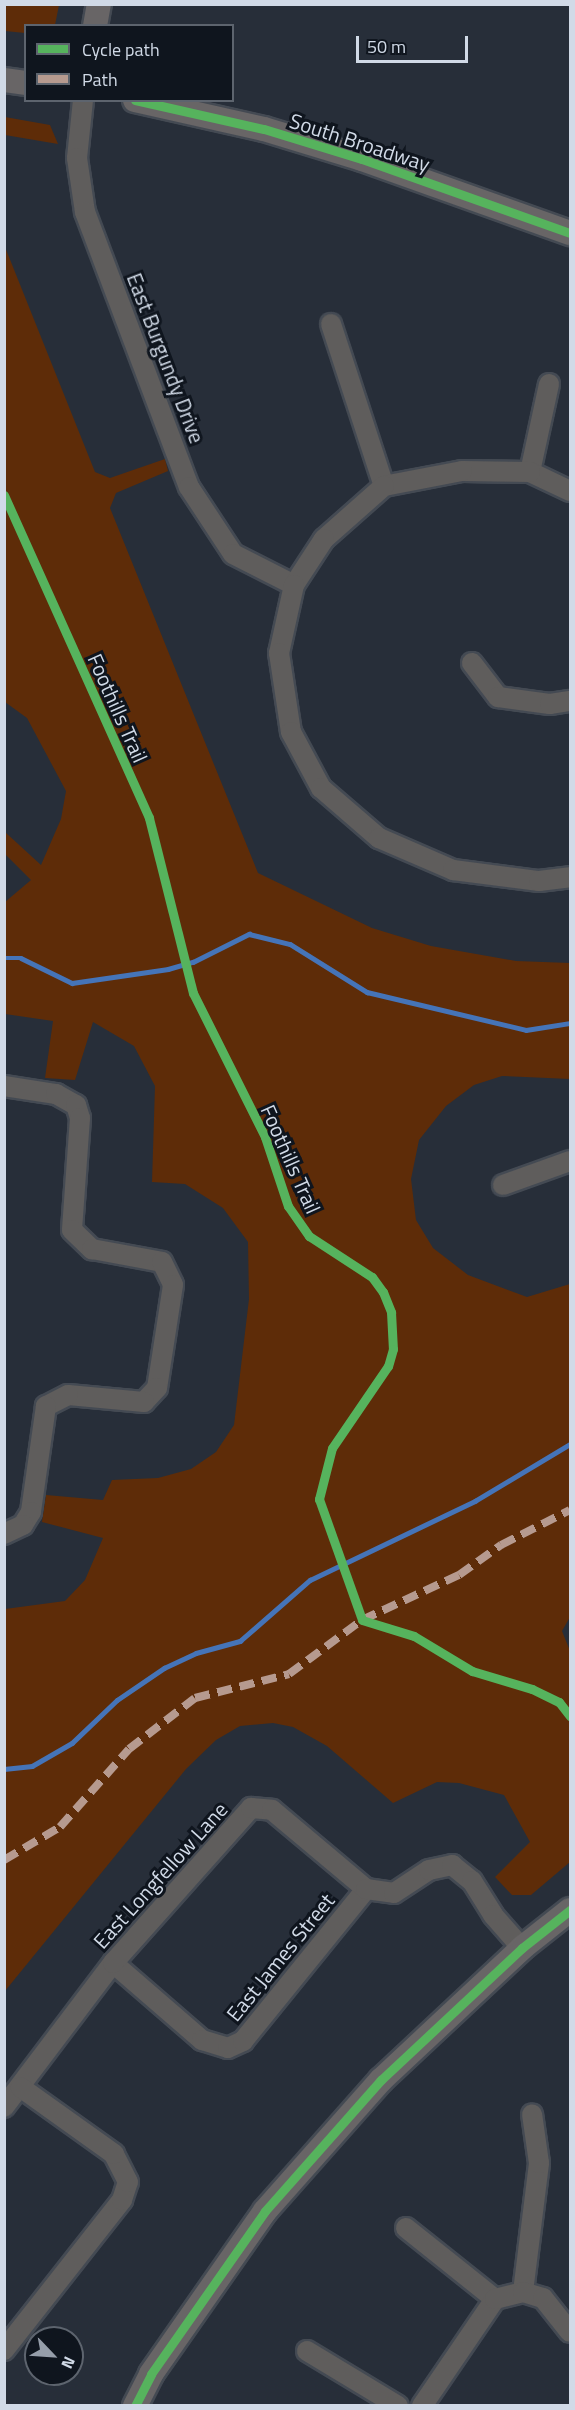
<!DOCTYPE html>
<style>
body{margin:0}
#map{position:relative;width:575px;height:2410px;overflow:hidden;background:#272e39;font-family:"Titillium Web",sans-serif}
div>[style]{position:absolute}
.green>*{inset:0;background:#5e2c08}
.stream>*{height:4.5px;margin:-2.25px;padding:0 2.25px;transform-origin:2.25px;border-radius:2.25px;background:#4574b8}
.roads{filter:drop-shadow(2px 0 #444a53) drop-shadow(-2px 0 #444a53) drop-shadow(0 2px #444a53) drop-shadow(0 -2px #444a53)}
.minor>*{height:20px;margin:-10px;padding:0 10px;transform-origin:10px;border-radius:10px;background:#5f5d5c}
.major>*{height:24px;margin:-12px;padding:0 12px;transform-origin:12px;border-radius:12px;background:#686566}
.quiet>*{height:8px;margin-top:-4px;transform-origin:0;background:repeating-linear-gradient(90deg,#b69a8f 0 15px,transparent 0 23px)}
.cycleway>*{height:9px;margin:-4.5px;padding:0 4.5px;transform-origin:4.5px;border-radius:4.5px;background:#56b35d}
span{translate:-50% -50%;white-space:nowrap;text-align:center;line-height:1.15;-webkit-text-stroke:6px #0f151e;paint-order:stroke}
.street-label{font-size:21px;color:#d1dae7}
.frame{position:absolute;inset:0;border:6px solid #d1dae7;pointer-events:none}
.legend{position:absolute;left:24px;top:24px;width:210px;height:78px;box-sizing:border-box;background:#0f151e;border:2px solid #5d646e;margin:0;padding:8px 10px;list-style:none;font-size:18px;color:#d1dae7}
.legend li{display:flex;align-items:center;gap:12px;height:30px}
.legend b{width:30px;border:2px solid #5d646e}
.north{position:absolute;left:24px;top:2326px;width:60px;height:60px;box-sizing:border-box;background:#0f151e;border:2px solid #5d646e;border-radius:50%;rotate:115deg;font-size:16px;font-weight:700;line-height:24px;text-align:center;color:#d1dae7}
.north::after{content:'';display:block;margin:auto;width:21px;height:27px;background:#969eaa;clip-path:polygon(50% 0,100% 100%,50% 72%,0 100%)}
.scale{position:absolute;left:356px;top:36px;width:112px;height:27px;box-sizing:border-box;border:3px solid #d1dae7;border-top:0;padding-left:8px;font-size:18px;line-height:21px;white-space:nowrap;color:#d1dae7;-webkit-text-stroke:4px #0f151e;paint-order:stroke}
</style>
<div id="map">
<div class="green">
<i style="clip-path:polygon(5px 4px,59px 5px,55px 25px,26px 26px,25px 33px,5px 31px)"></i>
<i style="clip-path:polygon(5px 117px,50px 125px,58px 144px,5px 135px)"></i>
<i style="clip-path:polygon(5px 247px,95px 472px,110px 478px,165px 459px,168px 471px,116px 493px,110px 508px,258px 873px,372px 928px,431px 946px,516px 961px,570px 963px,570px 1079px,502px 1076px,474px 1085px,446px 1106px,419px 1140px,411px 1179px,416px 1220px,433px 1248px,468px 1275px,527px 1297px,570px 1284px,570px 1617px,562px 1631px,570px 1651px,570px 1862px,531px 1895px,512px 1895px,495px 1877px,530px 1842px,504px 1795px,459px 1783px,437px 1782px,393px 1803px,327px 1746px,293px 1727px,273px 1723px,240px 1726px,216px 1740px,186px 1769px,5px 1991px,5px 1609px,65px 1601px,85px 1580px,103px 1538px,42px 1522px,46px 1495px,103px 1500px,112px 1480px,158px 1478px,191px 1469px,216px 1452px,234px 1425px,249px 1299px,248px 1242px,223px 1208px,185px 1184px,152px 1182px,155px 1086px,134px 1046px,93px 1022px,75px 1080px,45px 1078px,53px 1021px,5px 1014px,5px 902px,31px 880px,5px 854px,5px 832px,41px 865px,61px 819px,66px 791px,27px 718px,5px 702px)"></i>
</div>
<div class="stream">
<i style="left:4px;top:958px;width:17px"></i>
<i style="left:21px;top:958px;width:57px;rotate:26.1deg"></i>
<i style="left:72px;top:983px;width:97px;rotate:-8.3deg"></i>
<i style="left:168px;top:969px;width:26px;rotate:-16deg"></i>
<i style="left:193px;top:962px;width:63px;rotate:-26.6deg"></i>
<i style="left:249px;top:934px;width:42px;rotate:13.7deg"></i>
<i style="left:290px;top:944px;width:91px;rotate:31.9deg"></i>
<i style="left:367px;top:992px;width:163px;rotate:13.4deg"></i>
<i style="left:526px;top:1030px;width:45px;rotate:-9deg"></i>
<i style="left:4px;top:1769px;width:28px;rotate:-6deg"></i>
<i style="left:32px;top:1766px;width:46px;rotate:-29.9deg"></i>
<i style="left:72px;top:1743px;width:62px;rotate:-43.7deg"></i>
<i style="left:117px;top:1700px;width:57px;rotate:-34.2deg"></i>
<i style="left:164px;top:1668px;width:35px;rotate:-25deg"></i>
<i style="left:196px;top:1653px;width:46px;rotate:-15.3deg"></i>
<i style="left:240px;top:1641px;width:93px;rotate:-41.1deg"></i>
<i style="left:310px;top:1580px;width:183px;rotate:-25.6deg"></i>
<i style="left:475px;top:1501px;width:111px;rotate:-31deg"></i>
</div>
<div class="roads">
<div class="minor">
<i style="left:83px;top:100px;width:58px;rotate:95.9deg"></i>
<i style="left:77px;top:158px;width:55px;rotate:81.6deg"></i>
<i style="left:85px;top:212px;width:294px;rotate:69.3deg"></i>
<i style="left:189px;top:487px;width:80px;rotate:56.7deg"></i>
<i style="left:233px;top:554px;width:68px;rotate:26.9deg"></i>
<i style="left:331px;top:324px;width:170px;rotate:71.9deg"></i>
<i style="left:530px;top:472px;width:90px;rotate:-77.8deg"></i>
<i style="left:570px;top:491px;width:44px;rotate:-154.6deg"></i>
<i style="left:530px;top:472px;width:68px;rotate:-179.2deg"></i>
<i style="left:462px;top:471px;width:79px;rotate:169.1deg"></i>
<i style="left:384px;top:486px;width:80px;rotate:138.5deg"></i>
<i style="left:324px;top:539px;width:55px;rotate:123.1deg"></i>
<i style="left:294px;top:585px;width:70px;rotate:102.4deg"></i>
<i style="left:279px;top:653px;width:80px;rotate:81.4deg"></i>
<i style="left:291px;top:732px;width:64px;rotate:61.8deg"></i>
<i style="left:321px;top:788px;width:77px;rotate:40.8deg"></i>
<i style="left:379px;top:838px;width:81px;rotate:23.4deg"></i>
<i style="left:453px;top:870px;width:87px;rotate:7.3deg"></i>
<i style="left:539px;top:881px;width:31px;rotate:-7deg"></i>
<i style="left:472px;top:663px;width:43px;rotate:52.6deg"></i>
<i style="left:498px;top:697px;width:52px;rotate:7.7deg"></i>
<i style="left:550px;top:704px;width:20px;rotate:-9deg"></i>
<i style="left:4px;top:1086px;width:53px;rotate:8.7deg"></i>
<i style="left:56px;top:1094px;width:23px;rotate:29deg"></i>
<i style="left:76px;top:1105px;width:14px;rotate:73deg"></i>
<i style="left:80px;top:1118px;width:112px;rotate:94.1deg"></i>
<i style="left:72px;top:1230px;width:28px;rotate:44deg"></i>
<i style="left:92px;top:1249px;width:71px;rotate:10.5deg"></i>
<i style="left:162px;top:1262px;width:25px;rotate:64deg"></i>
<i style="left:173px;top:1285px;width:104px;rotate:98.8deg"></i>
<i style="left:157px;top:1388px;width:19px;rotate:133deg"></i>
<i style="left:144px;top:1402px;width:76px;rotate:-174.7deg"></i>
<i style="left:68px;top:1395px;width:25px;rotate:153deg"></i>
<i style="left:46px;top:1406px;width:107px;rotate:98.1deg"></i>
<i style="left:31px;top:1512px;width:15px;rotate:122deg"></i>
<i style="left:23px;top:1525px;width:21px;rotate:155deg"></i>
<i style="left:503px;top:1185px;width:71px;rotate:-19.7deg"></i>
<i style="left:113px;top:1963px;width:118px;rotate:40.9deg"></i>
<i style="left:202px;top:2040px;width:27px;rotate:17deg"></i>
<i style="left:228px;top:2048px;width:17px;rotate:-25deg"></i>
<i style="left:243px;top:2041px;width:196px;rotate:-51deg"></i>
<i style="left:4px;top:2107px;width:181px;rotate:-52.9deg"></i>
<i style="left:113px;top:1963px;width:208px;rotate:-48.3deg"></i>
<i style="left:251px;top:1808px;width:21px;rotate:5deg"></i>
<i style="left:272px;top:1810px;width:123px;rotate:40deg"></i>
<i style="left:366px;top:1889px;width:28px;rotate:8deg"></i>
<i style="left:394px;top:1893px;width:42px;rotate:-33.3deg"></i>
<i style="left:429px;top:1870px;width:24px;rotate:-12deg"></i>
<i style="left:452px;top:1865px;width:26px;rotate:39deg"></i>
<i style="left:472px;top:1881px;width:40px;rotate:58deg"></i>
<i style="left:493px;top:1915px;width:44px;rotate:48.7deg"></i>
<i style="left:406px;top:2228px;width:114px;rotate:38.6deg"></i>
<i style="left:523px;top:2292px;width:130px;rotate:-82.9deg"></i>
<i style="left:539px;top:2163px;width:49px;rotate:-98.1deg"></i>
<i style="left:4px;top:2350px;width:191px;rotate:-51.8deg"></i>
<i style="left:122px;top:2200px;width:19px;rotate:-72deg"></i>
<i style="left:128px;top:2182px;width:31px;rotate:-117deg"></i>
<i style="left:114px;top:2154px;width:115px;rotate:-144.5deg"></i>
<i style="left:307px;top:2351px;width:106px;rotate:31.1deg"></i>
<i style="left:422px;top:2406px;width:130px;rotate:-55.7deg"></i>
<i style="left:495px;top:2299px;width:29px;rotate:-14deg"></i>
<i style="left:523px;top:2292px;width:21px;rotate:17deg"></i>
<i style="left:543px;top:2298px;width:43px;rotate:51.5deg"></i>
</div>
<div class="major">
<i style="left:95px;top:26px;width:22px;rotate:-80deg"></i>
<i style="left:4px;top:80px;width:22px;rotate:8deg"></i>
<i style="left:135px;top:100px;width:132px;rotate:12.7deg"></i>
<i style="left:264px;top:129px;width:102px;rotate:17deg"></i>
<i style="left:362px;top:159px;width:221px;rotate:19.6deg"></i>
<i style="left:135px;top:2406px;width:36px;rotate:-63deg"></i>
<i style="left:151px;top:2374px;width:199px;rotate:-55deg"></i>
<i style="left:265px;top:2211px;width:175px;rotate:-48.5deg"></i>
<i style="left:381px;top:2080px;width:193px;rotate:-43.1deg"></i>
<i style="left:522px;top:1948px;width:61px;rotate:-38.4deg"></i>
</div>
</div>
<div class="quiet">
<i style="left:4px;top:1860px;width:65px;rotate:-30.5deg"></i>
<i style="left:60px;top:1827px;width:104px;rotate:-48.5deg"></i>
<i style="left:129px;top:1749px;width:83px;rotate:-37.7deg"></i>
<i style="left:195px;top:1698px;width:97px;rotate:-14.3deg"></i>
<i style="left:289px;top:1674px;width:91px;rotate:-36.5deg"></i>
<i style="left:362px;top:1620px;width:107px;rotate:-24.9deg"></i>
<i style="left:459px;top:1575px;width:52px;rotate:-35.5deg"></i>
<i style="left:501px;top:1545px;width:77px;rotate:-26.9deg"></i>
</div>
<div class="cycleway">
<i style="left:135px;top:100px;width:132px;rotate:12.7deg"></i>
<i style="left:264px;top:129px;width:102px;rotate:17deg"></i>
<i style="left:362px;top:159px;width:221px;rotate:19.6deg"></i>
<i style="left:4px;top:495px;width:354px;rotate:65.8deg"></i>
<i style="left:149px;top:818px;width:180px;rotate:75.9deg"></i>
<i style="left:193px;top:993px;width:161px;rotate:63.4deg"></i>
<i style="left:265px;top:1137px;width:73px;rotate:71.6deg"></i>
<i style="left:288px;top:1206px;width:37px;rotate:55deg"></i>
<i style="left:309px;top:1236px;width:75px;rotate:33.1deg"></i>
<i style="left:372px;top:1277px;width:19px;rotate:54deg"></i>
<i style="left:383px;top:1292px;width:22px;rotate:68deg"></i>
<i style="left:391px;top:1312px;width:37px;rotate:87deg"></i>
<i style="left:393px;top:1349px;width:18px;rotate:106deg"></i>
<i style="left:388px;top:1366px;width:99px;rotate:124.3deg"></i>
<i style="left:332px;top:1448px;width:53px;rotate:104.3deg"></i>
<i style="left:319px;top:1499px;width:128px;rotate:70.4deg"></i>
<i style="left:362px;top:1620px;width:54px;rotate:17.1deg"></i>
<i style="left:414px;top:1636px;width:68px;rotate:31.1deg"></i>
<i style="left:472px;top:1671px;width:63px;rotate:16.7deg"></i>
<i style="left:532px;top:1689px;width:30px;rotate:26deg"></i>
<i style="left:559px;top:1702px;width:18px;rotate:52deg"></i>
<i style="left:135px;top:2406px;width:36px;rotate:-63deg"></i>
<i style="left:151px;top:2374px;width:199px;rotate:-55deg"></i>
<i style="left:265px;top:2211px;width:175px;rotate:-48.5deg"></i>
<i style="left:381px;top:2080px;width:193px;rotate:-43.1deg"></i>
<i style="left:522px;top:1948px;width:61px;rotate:-38.4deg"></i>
</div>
<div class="street-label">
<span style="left:360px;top:142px;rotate:18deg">South Broadway</span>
<span style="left:166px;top:358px;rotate:69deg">East Burgundy Drive</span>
<span style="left:118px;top:708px;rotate:66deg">Foothills Trail</span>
<span style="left:291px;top:1159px;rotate:66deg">Foothills Trail</span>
<span style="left:160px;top:1875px;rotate:-48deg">East Longfellow Lane</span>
<span style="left:280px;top:1957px;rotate:-51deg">East James Street</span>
</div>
<div class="frame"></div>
<ul class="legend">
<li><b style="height:8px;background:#56b35d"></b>Cycle path</li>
<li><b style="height:8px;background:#b69a8f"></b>Path</li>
</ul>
<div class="north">N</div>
<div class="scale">50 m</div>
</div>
